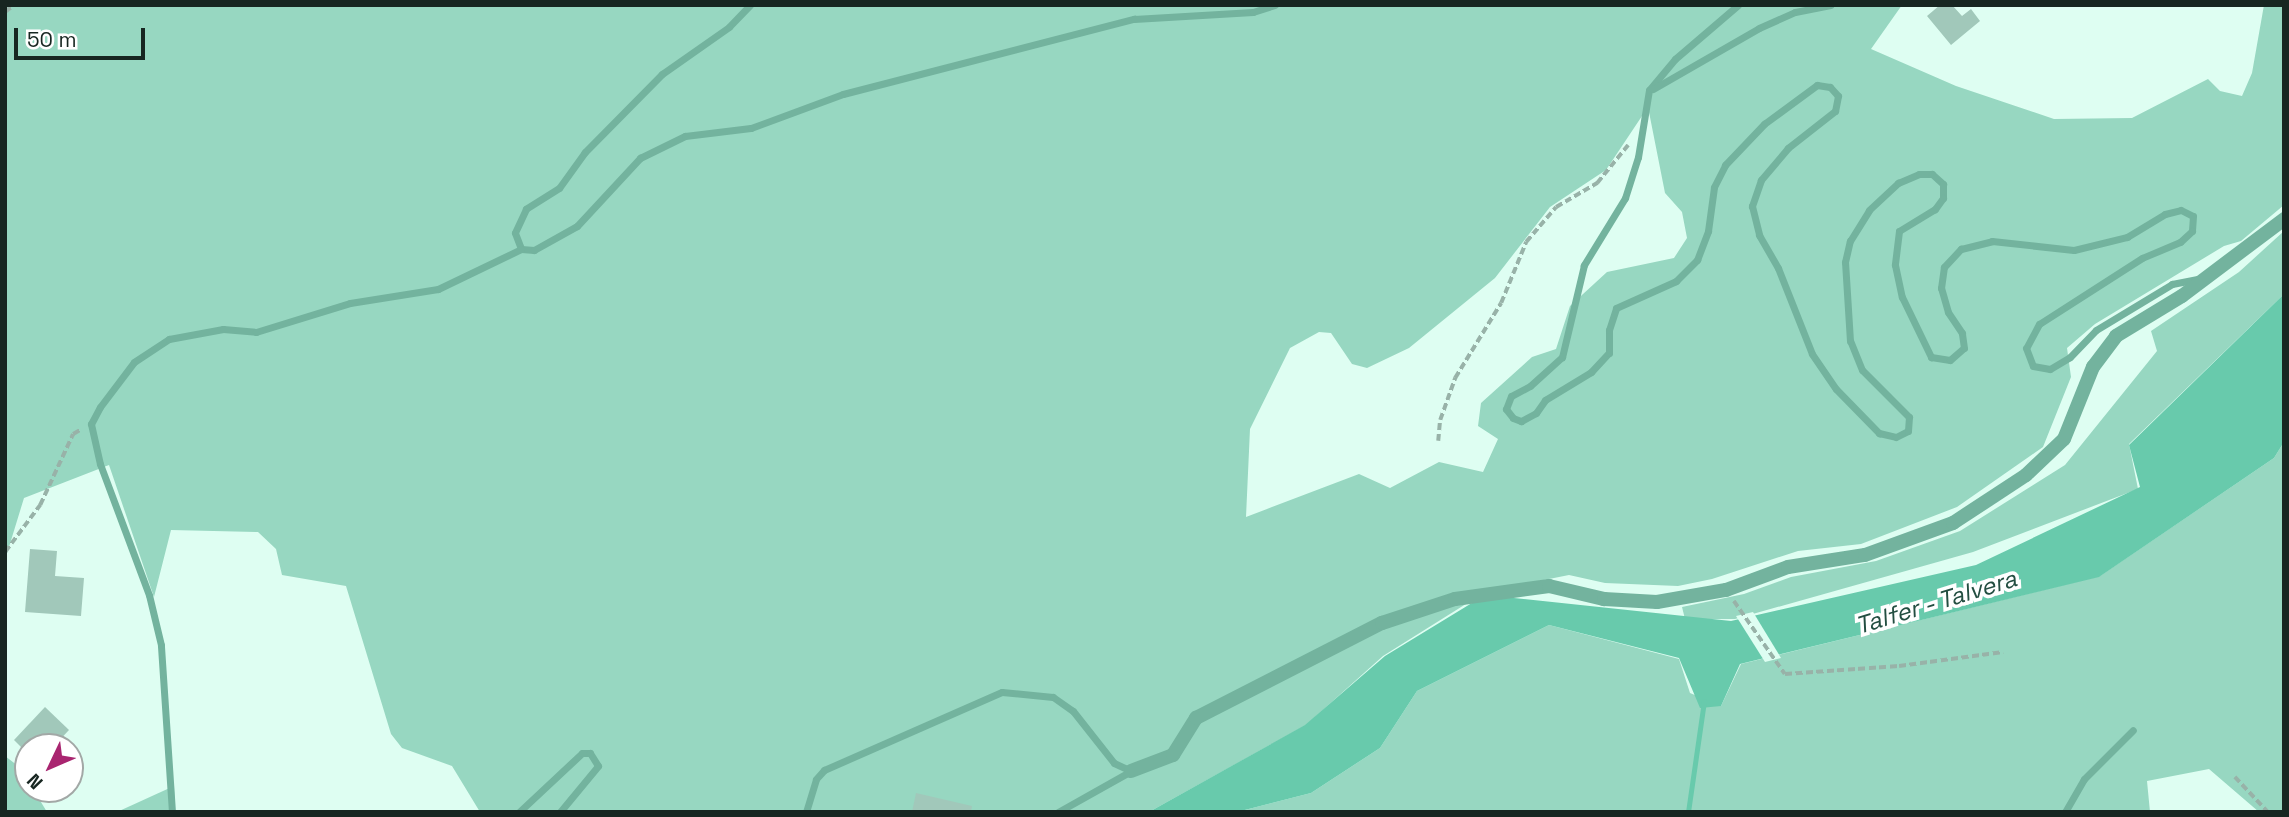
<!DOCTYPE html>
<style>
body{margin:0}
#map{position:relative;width:2289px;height:817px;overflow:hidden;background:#defef2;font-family:"Space Grotesk",sans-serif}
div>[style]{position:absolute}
.green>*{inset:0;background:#97d7c1}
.water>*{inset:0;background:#68caac}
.pier>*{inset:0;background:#defef2}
.stream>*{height:5px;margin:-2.5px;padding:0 2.5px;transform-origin:2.5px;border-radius:2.5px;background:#68caac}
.building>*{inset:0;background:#a1c8ba}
.path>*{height:3.5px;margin-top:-1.75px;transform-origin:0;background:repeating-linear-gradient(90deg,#98b2a8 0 7px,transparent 0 10.5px)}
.lane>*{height:7px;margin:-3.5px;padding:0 3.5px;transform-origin:3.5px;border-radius:3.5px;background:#73b39e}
.street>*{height:14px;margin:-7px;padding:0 7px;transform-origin:7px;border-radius:7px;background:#73b39e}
span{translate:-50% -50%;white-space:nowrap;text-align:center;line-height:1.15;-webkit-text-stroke:7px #fff;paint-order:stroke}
.water-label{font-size:24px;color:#234e41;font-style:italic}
.frame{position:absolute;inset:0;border:7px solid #172621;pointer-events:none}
.north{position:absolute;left:14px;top:733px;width:70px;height:70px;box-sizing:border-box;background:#fff;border:2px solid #a2a8a6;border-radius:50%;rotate:226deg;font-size:19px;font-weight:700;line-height:28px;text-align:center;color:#172621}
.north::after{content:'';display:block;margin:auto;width:24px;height:32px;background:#a92570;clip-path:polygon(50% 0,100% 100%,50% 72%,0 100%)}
.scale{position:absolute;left:14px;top:28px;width:131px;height:32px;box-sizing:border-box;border:4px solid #172621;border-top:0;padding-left:9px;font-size:21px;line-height:24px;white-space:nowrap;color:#172621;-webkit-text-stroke:5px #fff;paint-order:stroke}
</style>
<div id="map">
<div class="green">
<i style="clip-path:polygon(evenodd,5px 5px,1902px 5px,1871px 49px,1956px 86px,2054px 119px,2132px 118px,2208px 79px,2220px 91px,2242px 96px,2252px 73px,2264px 5px,2284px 5px,2284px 205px,2241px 241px,2224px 246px,2095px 324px,2067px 348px,2071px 377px,2043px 447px,1957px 507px,1861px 544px,1798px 551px,1712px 579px,1678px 586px,1605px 583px,1569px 575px,1485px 592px,1383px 656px,1306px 725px,1149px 812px,480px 812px,452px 766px,402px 748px,391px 734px,346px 586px,282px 575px,276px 549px,258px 532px,171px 530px,154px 597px,109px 465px,24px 498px,5px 560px,5px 5px,1648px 107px,1665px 193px,1682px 212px,1687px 238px,1674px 258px,1607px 272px,1570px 306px,1556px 349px,1532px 357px,1481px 403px,1478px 426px,1498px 439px,1483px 472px,1439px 462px,1390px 488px,1359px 474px,1246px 517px,1250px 429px,1290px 348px,1319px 332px,1331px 333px,1352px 364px,1367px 368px,1409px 348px,1495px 278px,1550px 207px,1606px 170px,1648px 107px)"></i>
<i style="clip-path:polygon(2284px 231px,2284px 294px,2129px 444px,2138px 489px,1973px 552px,1735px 619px,1685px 619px,1682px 607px,1744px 594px,1791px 577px,1876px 561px,1960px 531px,2065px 465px,2157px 351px,2151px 331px,2239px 272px)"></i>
<i style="clip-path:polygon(2284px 442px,2284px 812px,2259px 812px,2209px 769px,2147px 781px,2150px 812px,1237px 812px,1311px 793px,1380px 748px,1417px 691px,1549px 625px,1679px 659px,1690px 693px,1721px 706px,1741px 664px,2100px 576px,2274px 458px)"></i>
<i style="clip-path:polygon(5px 756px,22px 769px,28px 789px,33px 789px,47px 812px,5px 812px)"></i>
<i style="clip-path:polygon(174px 786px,175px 812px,117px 812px)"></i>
</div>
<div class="water">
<i style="clip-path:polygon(2284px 294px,2284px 442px,2274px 458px,2099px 577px,1740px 664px,1721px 706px,1700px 708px,1679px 658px,1549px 625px,1417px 691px,1380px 748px,1311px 793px,1237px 812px,1149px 812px,1305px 725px,1385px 656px,1485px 595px,1731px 621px,1976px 565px,2140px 487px,2129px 445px)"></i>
</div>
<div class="pier">
<i style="clip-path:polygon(1753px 612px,1781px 658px,1765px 662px,1736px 616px)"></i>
</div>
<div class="stream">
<i style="left:1688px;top:812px;width:112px;rotate:-81.8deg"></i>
</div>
<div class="building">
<i style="clip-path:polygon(1940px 5px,1952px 5px,1962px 16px,1971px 9px,1980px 21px,1951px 45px,1927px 16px)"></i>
<i style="clip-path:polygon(30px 549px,57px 551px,55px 576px,84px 578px,81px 616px,25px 612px)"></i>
<i style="clip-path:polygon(45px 707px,69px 730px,53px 747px,21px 747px,14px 740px)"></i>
<i style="clip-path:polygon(916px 793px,972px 806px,971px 812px,912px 812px)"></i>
</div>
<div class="path">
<i style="left:5px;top:12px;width:11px;rotate:-38deg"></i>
<i style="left:1438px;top:441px;width:21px;rotate:-85deg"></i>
<i style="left:1440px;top:420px;width:45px;rotate:-70.3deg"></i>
<i style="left:1455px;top:378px;width:88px;rotate:-58.5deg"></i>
<i style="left:1501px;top:303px;width:66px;rotate:-67.7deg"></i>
<i style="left:1526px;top:242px;width:46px;rotate:-49.4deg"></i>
<i style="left:1556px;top:207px;width:48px;rotate:-30.3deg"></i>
<i style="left:1597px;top:183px;width:49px;rotate:-50.8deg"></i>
<i style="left:5px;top:552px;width:59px;rotate:-53.3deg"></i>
<i style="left:40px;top:505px;width:78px;rotate:-65.1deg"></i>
<i style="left:73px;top:434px;width:8px;rotate:-30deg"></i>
<i style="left:1734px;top:601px;width:89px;rotate:55.1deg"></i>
<i style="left:1785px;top:674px;width:114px;rotate:-4deg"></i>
<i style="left:1899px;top:666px;width:105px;rotate:-7.7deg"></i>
<i style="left:2235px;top:777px;width:48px;rotate:46.7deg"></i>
</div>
<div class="lane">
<i style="left:750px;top:5px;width:30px;rotate:134deg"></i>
<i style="left:729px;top:27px;width:82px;rotate:145deg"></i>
<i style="left:662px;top:74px;width:110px;rotate:134.6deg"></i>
<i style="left:585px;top:152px;width:44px;rotate:125.8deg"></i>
<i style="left:559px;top:188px;width:39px;rotate:148deg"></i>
<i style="left:526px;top:209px;width:26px;rotate:115deg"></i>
<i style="left:515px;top:233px;width:17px;rotate:69deg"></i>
<i style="left:521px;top:249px;width:13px;rotate:4deg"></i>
<i style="left:534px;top:250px;width:49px;rotate:-29.2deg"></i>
<i style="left:577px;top:226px;width:93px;rotate:-47.2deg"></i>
<i style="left:640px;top:158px;width:50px;rotate:-26.1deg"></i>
<i style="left:685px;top:136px;width:66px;rotate:-6.9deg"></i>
<i style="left:751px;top:128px;width:98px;rotate:-20.3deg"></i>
<i style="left:843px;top:94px;width:301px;rotate:-14.5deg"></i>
<i style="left:1134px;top:19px;width:119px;rotate:-3.4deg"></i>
<i style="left:1253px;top:12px;width:23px;rotate:-18deg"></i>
<i style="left:1738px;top:5px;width:83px;rotate:139.4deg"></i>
<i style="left:1675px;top:59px;width:40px;rotate:130deg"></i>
<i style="left:1649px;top:90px;width:68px;rotate:99.3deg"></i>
<i style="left:1638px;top:157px;width:43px;rotate:107.6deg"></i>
<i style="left:1625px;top:198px;width:79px;rotate:121.5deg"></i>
<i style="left:1584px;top:265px;width:95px;rotate:103.4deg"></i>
<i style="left:1562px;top:357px;width:43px;rotate:137.8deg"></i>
<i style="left:1530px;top:386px;width:21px;rotate:152deg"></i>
<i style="left:1511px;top:396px;width:14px;rotate:111deg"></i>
<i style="left:1506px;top:409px;width:11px;rotate:52deg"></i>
<i style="left:1513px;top:418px;width:9px;rotate:21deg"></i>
<i style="left:1521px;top:421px;width:17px;rotate:-28deg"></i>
<i style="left:1536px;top:413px;width:16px;rotate:-55deg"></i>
<i style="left:1545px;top:400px;width:54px;rotate:-31.3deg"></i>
<i style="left:1591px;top:372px;width:26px;rotate:-47deg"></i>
<i style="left:1609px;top:353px;width:23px;rotate:-90deg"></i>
<i style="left:1609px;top:330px;width:23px;rotate:-72deg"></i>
<i style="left:1616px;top:308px;width:66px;rotate:-24.2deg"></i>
<i style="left:1676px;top:281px;width:30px;rotate:-45deg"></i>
<i style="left:1697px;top:260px;width:31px;rotate:-69deg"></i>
<i style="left:1708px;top:231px;width:44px;rotate:-82.2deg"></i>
<i style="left:1714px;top:187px;width:25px;rotate:-63deg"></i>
<i style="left:1725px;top:165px;width:57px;rotate:-46.4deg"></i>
<i style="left:1764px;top:124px;width:66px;rotate:-36.3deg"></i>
<i style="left:1817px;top:85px;width:13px;rotate:9deg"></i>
<i style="left:1830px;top:87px;width:12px;rotate:48deg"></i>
<i style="left:1838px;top:96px;width:15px;rotate:101deg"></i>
<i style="left:1835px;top:111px;width:60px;rotate:141.8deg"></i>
<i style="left:1788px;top:148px;width:42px;rotate:130.2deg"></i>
<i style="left:1761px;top:180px;width:28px;rotate:109deg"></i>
<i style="left:1752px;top:206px;width:30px;rotate:76deg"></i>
<i style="left:1759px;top:235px;width:38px;rotate:60deg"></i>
<i style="left:1778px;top:268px;width:92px;rotate:68.4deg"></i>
<i style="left:1812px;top:354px;width:42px;rotate:55.6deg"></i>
<i style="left:1836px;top:389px;width:62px;rotate:45.7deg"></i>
<i style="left:1879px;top:433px;width:17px;rotate:13deg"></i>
<i style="left:1896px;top:437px;width:13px;rotate:-27deg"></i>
<i style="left:1908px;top:431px;width:14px;rotate:-86deg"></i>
<i style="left:1909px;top:417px;width:66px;rotate:-135deg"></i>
<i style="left:1862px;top:370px;width:31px;rotate:-112deg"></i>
<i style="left:1850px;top:341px;width:79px;rotate:-93.6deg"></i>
<i style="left:1845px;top:262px;width:22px;rotate:-77deg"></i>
<i style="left:1850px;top:241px;width:36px;rotate:-58deg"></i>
<i style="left:1869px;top:210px;width:40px;rotate:-43deg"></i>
<i style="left:1898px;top:183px;width:23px;rotate:-23deg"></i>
<i style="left:1919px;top:174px;width:13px"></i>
<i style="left:1932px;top:174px;width:15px;rotate:42deg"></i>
<i style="left:1943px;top:184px;width:14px;rotate:90deg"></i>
<i style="left:1943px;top:198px;width:14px;rotate:126deg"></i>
<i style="left:1935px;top:209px;width:42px;rotate:148.6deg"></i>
<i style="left:1899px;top:231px;width:34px;rotate:97deg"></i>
<i style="left:1895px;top:265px;width:33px;rotate:78deg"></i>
<i style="left:1902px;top:297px;width:67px;rotate:64.2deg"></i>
<i style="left:1931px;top:357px;width:19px;rotate:9deg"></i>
<i style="left:1950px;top:360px;width:18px;rotate:-41deg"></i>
<i style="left:1964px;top:348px;width:15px;rotate:-98deg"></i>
<i style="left:1962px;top:333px;width:25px;rotate:-124deg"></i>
<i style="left:1948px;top:312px;width:25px;rotate:-106deg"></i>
<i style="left:1941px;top:288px;width:21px;rotate:-82deg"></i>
<i style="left:1944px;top:267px;width:25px;rotate:-47deg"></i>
<i style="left:1961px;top:249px;width:32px;rotate:-14deg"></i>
<i style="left:1992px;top:241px;width:82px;rotate:6.3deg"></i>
<i style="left:2074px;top:250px;width:55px;rotate:-13.8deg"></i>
<i style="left:2127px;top:237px;width:44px;rotate:-31.2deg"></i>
<i style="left:2165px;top:214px;width:16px;rotate:-14deg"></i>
<i style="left:2181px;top:210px;width:13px;rotate:27deg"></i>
<i style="left:2193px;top:216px;width:15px;rotate:94deg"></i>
<i style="left:2192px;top:231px;width:16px;rotate:137deg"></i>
<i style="left:2180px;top:242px;width:41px;rotate:157.2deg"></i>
<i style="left:2142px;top:258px;width:122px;rotate:147.3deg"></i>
<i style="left:2039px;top:324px;width:27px;rotate:118deg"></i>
<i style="left:2026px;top:348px;width:19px;rotate:69deg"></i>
<i style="left:2033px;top:366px;width:17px;rotate:10deg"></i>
<i style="left:2050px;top:369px;width:23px;rotate:-31deg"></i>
<i style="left:2070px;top:357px;width:37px;rotate:-46deg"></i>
<i style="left:2096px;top:330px;width:89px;rotate:-31.2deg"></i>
<i style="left:2172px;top:284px;width:26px;rotate:-11deg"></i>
<i style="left:1653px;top:89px;width:122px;rotate:-29.9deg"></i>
<i style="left:1759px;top:28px;width:39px;rotate:-24deg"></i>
<i style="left:1795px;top:12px;width:36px;rotate:-11deg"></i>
<i style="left:172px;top:812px;width:167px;rotate:-93.8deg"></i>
<i style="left:161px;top:645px;width:51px;rotate:-103.5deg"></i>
<i style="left:149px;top:595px;width:140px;rotate:-110.5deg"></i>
<i style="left:100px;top:464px;width:41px;rotate:-102.7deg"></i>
<i style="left:91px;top:424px;width:19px;rotate:-62deg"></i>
<i style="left:100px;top:407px;width:56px;rotate:-52.9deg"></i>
<i style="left:134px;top:362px;width:42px;rotate:-33.3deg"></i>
<i style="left:169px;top:339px;width:55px;rotate:-10.5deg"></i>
<i style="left:223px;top:329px;width:33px;rotate:5deg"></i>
<i style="left:256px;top:332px;width:98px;rotate:-17.1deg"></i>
<i style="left:350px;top:303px;width:89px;rotate:-9deg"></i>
<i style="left:438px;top:289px;width:92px;rotate:-25.7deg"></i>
<i style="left:519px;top:812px;width:86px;rotate:-43.1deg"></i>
<i style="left:582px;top:753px;width:8px"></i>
<i style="left:590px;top:753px;width:15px;rotate:58deg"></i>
<i style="left:598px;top:766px;width:60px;rotate:129.6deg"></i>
<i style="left:806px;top:812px;width:34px;rotate:-73deg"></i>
<i style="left:816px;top:779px;width:12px;rotate:-48deg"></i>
<i style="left:824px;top:770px;width:194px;rotate:-23.7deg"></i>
<i style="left:1002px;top:692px;width:51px;rotate:5.6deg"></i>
<i style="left:1053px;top:697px;width:24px;rotate:35deg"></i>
<i style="left:1073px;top:711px;width:66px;rotate:51.7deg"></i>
<i style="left:1114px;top:763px;width:19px;rotate:25deg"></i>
<i style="left:1058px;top:812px;width:84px;rotate:-29.3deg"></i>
<i style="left:2065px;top:812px;width:38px;rotate:-60deg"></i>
<i style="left:2084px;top:779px;width:69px;rotate:-45deg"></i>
</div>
<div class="street">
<i style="left:1131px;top:771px;width:45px;rotate:-20.9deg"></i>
<i style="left:1173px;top:755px;width:44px;rotate:-58.1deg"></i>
<i style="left:1196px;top:718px;width:209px;rotate:-27.1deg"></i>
<i style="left:1382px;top:623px;width:77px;rotate:-18.2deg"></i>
<i style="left:1455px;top:599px;width:95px;rotate:-7.9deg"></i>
<i style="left:1549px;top:586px;width:57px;rotate:13.3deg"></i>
<i style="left:1604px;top:599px;width:53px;rotate:3.2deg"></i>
<i style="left:1657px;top:602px;width:70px;rotate:-9.9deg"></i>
<i style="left:1726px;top:590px;width:66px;rotate:-20.4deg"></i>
<i style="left:1788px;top:567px;width:78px;rotate:-8.9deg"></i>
<i style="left:1865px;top:555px;width:94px;rotate:-20deg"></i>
<i style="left:1953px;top:523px;width:87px;rotate:-33.3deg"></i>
<i style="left:2026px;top:475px;width:52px;rotate:-43.5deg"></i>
<i style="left:2064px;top:439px;width:78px;rotate:-68.1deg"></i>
<i style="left:2093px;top:367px;width:39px;rotate:-53deg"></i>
<i style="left:2116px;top:336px;width:77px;rotate:-31.2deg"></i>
<i style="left:2182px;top:296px;width:128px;rotate:-37deg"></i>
</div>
<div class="water-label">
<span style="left:1936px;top:602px;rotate:-17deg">Talfer - Talvera</span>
</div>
<div class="frame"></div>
<div class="north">N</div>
<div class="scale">50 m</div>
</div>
